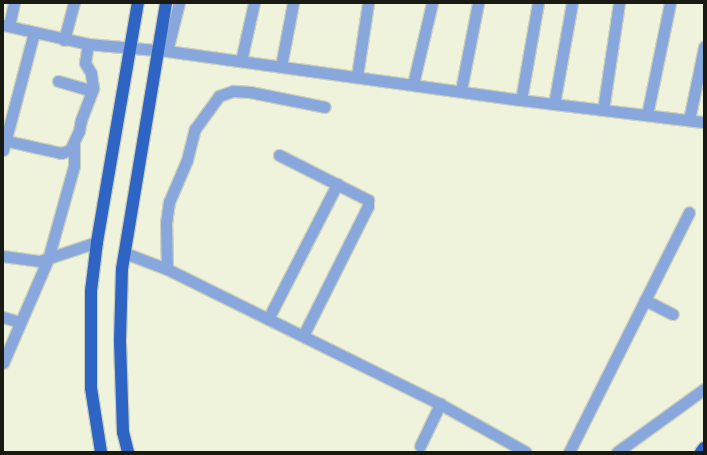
<!DOCTYPE html>
<style>
body{margin:0}
#map{position:relative;width:707px;height:455px;overflow:hidden;background:#eff3dc;font-family:Manrope,sans-serif}
div>[style]{position:absolute}
.roads{filter:drop-shadow(1px 0 #cdd0bc) drop-shadow(-1px 0 #cdd0bc) drop-shadow(0 1px #cdd0bc) drop-shadow(0 -1px #cdd0bc)}
.minor>*{height:11px;margin:-5.5px;padding:0 5.5px;transform-origin:5.5px;border-radius:5.5px;background:#88a7dc}
.major>*{height:12px;margin:-6px;padding:0 6px;transform-origin:6px;border-radius:6px;background:#2e64c4}
span{translate:-50% -50%;white-space:nowrap;text-align:center;line-height:1.15;-webkit-text-stroke:4px #fff;paint-order:stroke}
.frame{position:absolute;inset:0;border:4px solid #191a12;pointer-events:none}
</style>
<div id="map">
<div class="roads">
<div class="minor">
<i style="left:3px;top:25px;width:87px;rotate:12.6deg"></i>
<i style="left:88px;top:44px;width:79px;rotate:5.1deg"></i>
<i style="left:167px;top:51px;width:357px;rotate:7.9deg"></i>
<i style="left:521px;top:100px;width:184px;rotate:6.9deg"></i>
<i style="left:9px;top:26px;width:24px;rotate:-78deg"></i>
<i style="left:64px;top:40px;width:38px;rotate:-75deg"></i>
<i style="left:167px;top:51px;width:49px;rotate:-76deg"></i>
<i style="left:241px;top:61px;width:59px;rotate:-77.4deg"></i>
<i style="left:281px;top:66px;width:64px;rotate:-79.2deg"></i>
<i style="left:357px;top:76px;width:74px;rotate:-81.4deg"></i>
<i style="left:58px;top:81px;width:35px;rotate:16deg"></i>
<i style="left:413px;top:84px;width:83px;rotate:-76.8deg"></i>
<i style="left:461px;top:90px;width:89px;rotate:-78.9deg"></i>
<i style="left:521px;top:100px;width:98px;rotate:-80.1deg"></i>
<i style="left:554px;top:104px;width:103px;rotate:-79.9deg"></i>
<i style="left:603px;top:110px;width:108px;rotate:-81.5deg"></i>
<i style="left:647px;top:115px;width:114px;rotate:-78.4deg"></i>
<i style="left:689px;top:120px;width:75px;rotate:-78.4deg"></i>
<i style="left:3px;top:140px;width:59px;rotate:12.6deg"></i>
<i style="left:61px;top:153px;width:9px;rotate:-18deg"></i>
<i style="left:70px;top:150px;width:21px;rotate:-65deg"></i>
<i style="left:79px;top:131px;width:11px;rotate:-80deg"></i>
<i style="left:81px;top:120px;width:34px;rotate:-69deg"></i>
<i style="left:93px;top:88px;width:15px;rotate:-98deg"></i>
<i style="left:91px;top:73px;width:12px;rotate:-121deg"></i>
<i style="left:85px;top:63px;width:19px;rotate:-81deg"></i>
<i style="left:3px;top:150px;width:121px;rotate:-75.2deg"></i>
<i style="left:279px;top:155px;width:100px;rotate:26.8deg"></i>
<i style="left:368px;top:200px;width:6px;rotate:90deg"></i>
<i style="left:368px;top:206px;width:145px;rotate:116.6deg"></i>
<i style="left:125px;top:253px;width:45px;rotate:20.9deg"></i>
<i style="left:167px;top:269px;width:305px;rotate:26.3deg"></i>
<i style="left:440px;top:404px;width:98px;rotate:29.2deg"></i>
<i style="left:3px;top:256px;width:37px;rotate:8deg"></i>
<i style="left:40px;top:261px;width:60px;rotate:-18.4deg"></i>
<i style="left:167px;top:269px;width:46px;rotate:-91.2deg"></i>
<i style="left:166px;top:223px;width:21px;rotate:-82deg"></i>
<i style="left:169px;top:202px;width:46px;rotate:-66.8deg"></i>
<i style="left:187px;top:160px;width:32px;rotate:-76deg"></i>
<i style="left:195px;top:129px;width:41px;rotate:-54deg"></i>
<i style="left:219px;top:96px;width:15px;rotate:-20deg"></i>
<i style="left:233px;top:91px;width:17px;rotate:3deg"></i>
<i style="left:250px;top:92px;width:76px;rotate:11.3deg"></i>
<i style="left:645px;top:300px;width:31px;rotate:27deg"></i>
<i style="left:3px;top:317px;width:17px;rotate:17deg"></i>
<i style="left:268px;top:319px;width:152px;rotate:-62.9deg"></i>
<i style="left:3px;top:363px;width:113px;rotate:-66.6deg"></i>
<i style="left:48px;top:259px;width:97px;rotate:-74.4deg"></i>
<i style="left:74px;top:166px;width:22px;rotate:-90deg"></i>
<i style="left:420px;top:446px;width:47px;rotate:-64.5deg"></i>
<i style="left:569px;top:452px;width:268px;rotate:-63.4deg"></i>
<i style="left:617px;top:452px;width:107px;rotate:-35.9deg"></i>
</div>
<div class="major">
<i style="left:101px;top:452px;width:65px;rotate:-98.9deg"></i>
<i style="left:91px;top:388px;width:97px;rotate:-90deg"></i>
<i style="left:91px;top:291px;width:49px;rotate:-83deg"></i>
<i style="left:97px;top:242px;width:242px;rotate:-80.3deg"></i>
<i style="left:128px;top:452px;width:21px;rotate:-104deg"></i>
<i style="left:123px;top:432px;width:92px;rotate:-91.9deg"></i>
<i style="left:120px;top:340px;width:71px;rotate:-88.4deg"></i>
<i style="left:122px;top:269px;width:270px;rotate:-80.6deg"></i>
<i style="left:701px;top:452px;width:5px;rotate:-53deg"></i>
</div>
</div>
<div class="frame"></div>
</div>
